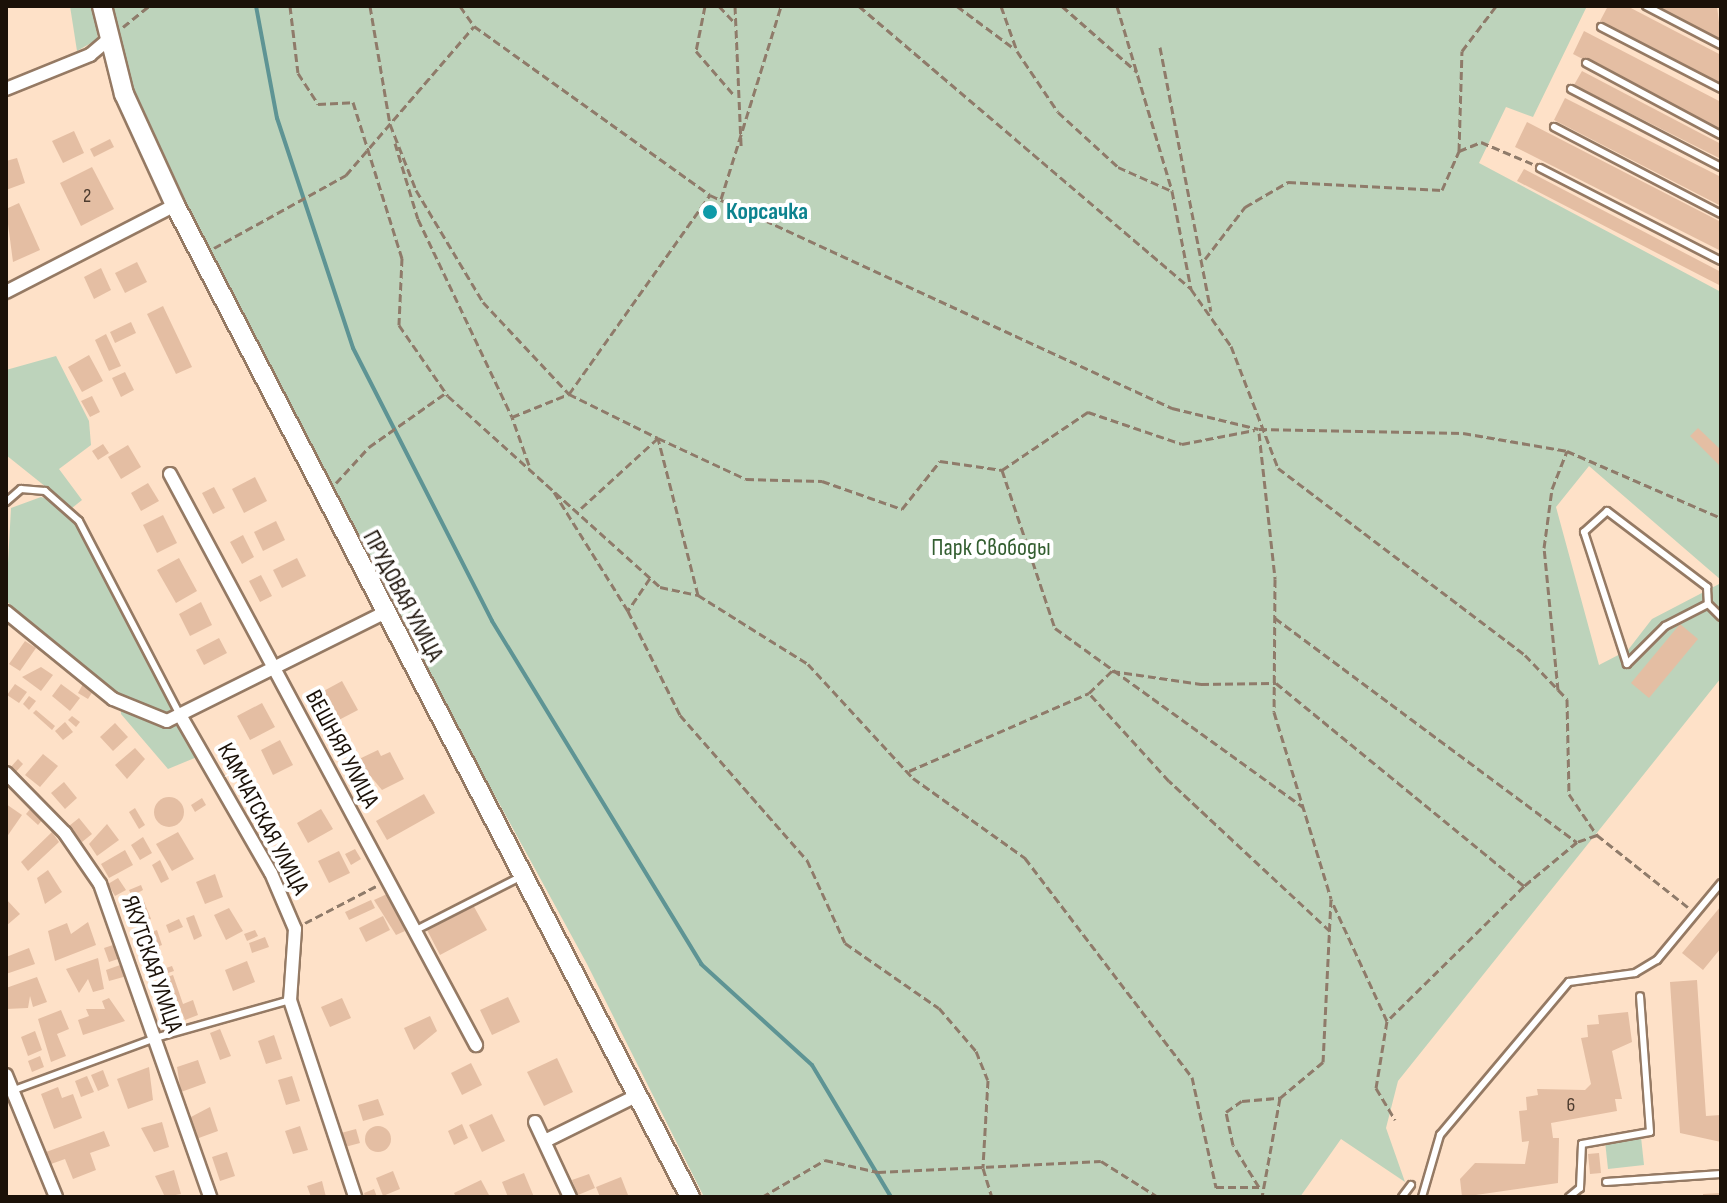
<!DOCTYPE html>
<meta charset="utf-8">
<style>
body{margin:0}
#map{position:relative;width:1727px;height:1203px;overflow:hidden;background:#fee1c8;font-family:"Sofia Sans Condensed",sans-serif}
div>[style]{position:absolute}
.green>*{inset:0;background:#bdd3bb}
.stream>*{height:4px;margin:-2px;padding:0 2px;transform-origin:2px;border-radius:2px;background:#5e9494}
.building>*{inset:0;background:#e4bea3}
.round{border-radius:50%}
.path>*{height:3px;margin-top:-1.5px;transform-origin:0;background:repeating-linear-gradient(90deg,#8f7b6a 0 8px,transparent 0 12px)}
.roads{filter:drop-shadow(2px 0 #957a64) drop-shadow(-2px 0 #957a64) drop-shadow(0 2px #957a64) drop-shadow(0 -2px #957a64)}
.service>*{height:6px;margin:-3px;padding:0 3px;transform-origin:3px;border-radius:3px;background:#fff}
.minor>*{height:12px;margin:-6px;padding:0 6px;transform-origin:6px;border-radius:6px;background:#fff}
.secondary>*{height:18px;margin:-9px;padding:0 9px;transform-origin:9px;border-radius:9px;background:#fff}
.dots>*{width:22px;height:22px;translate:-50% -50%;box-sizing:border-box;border:4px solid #fff;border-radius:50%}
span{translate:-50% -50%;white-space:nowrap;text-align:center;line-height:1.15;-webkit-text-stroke:8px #fff;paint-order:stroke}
.number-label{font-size:20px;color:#4d3c2f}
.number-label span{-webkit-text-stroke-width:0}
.culture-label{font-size:24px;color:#0d838f;font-weight:700}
.left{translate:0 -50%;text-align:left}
.park-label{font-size:24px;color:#335e30}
.street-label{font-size:24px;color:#1b1108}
.frame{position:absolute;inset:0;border:8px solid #1b1108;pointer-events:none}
</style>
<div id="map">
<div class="green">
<i style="clip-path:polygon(70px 6px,93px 6px,98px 39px,77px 51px)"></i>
<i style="clip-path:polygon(110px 6px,1587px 6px,1533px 117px,1506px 107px,1479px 163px,1721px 292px,1721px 580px,1589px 466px,1556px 507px,1599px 665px,1628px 650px,1652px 619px,1721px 583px,1721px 678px,1398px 1081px,1386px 1128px,1405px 1182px,1341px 1139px,1300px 1197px,704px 1197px,587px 964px,354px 538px,129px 93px)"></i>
<i style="clip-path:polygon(56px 356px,89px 421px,91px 445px,59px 469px,82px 500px,72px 508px,197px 757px,168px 769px,121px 714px,120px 697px,31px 630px,6px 600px,11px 508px,41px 497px,71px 507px,6px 455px,6px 370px)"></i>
<i style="clip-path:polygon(1641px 1137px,1644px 1165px,1608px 1169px,1605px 1141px)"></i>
</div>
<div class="stream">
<i style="left:256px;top:6px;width:114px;rotate:79.4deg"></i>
<i style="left:277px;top:118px;width:242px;rotate:71.7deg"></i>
<i style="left:353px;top:348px;width:306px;rotate:63deg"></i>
<i style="left:492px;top:621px;width:402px;rotate:58.6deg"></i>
<i style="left:701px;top:964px;width:150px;rotate:42.3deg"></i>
<i style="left:812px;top:1065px;width:154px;rotate:59.1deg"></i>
</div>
<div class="building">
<i style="clip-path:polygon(1608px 6px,1627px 6px,1721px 55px,1721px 84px,1600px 21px)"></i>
<i style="clip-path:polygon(1656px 6px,1717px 6px,1721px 39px)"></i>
<i style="clip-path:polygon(1584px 31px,1721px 102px,1721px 131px,1573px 54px)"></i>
<i style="clip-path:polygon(1582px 71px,1721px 144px,1721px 159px,1574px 85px)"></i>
<i style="clip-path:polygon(1565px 98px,1721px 177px,1721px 206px,1554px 120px)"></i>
<i style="clip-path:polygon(1527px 122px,1721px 222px,1721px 251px,1515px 147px)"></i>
<i style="clip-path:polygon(74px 131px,84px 153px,63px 163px,52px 141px)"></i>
<i style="clip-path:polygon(110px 139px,114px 147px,94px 157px,90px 149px)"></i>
<i style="clip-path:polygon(17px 158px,25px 183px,6px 190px,6px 161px)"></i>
<i style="clip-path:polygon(92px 167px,114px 209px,81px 226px,60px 183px)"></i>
<i style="clip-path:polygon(1524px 169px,1721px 272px,1721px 286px,1517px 181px)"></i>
<i style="clip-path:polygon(19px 203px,40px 250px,13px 262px,6px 209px)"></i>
<i style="clip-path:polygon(137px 262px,147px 282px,125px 293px,115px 273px)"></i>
<i style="clip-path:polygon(101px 268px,111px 290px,94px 299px,84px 277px)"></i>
<i style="clip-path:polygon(163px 306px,192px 367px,176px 374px,147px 314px)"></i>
<i style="clip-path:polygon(131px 322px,136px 333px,115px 343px,110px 332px)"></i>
<i style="clip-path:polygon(106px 334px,121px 366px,109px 371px,95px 340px)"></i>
<i style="clip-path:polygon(89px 355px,103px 381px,82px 392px,68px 367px)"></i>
<i style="clip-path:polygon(125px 372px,134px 390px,121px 397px,112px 378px)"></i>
<i style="clip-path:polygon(92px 396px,100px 412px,90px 417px,81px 401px)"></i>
<i style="clip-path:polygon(1698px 428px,1721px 450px,1721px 467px,1690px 436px)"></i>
<i style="clip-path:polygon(103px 444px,109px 453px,98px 460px,92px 451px)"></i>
<i style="clip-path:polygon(128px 445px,141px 467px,121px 479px,108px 457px)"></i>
<i style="clip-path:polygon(255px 477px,267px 501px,244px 513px,232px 489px)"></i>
<i style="clip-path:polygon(148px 483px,159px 501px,141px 511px,131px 493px)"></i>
<i style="clip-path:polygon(214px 487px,225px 508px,213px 514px,202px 493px)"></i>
<i style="clip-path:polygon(163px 515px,177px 543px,157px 553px,143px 525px)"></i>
<i style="clip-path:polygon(276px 521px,285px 540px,263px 551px,254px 532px)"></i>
<i style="clip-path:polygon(243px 535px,254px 557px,242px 564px,230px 542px)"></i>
<i style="clip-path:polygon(179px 558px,197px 591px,176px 603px,157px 570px)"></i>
<i style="clip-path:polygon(297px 558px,306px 576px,282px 588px,273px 570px)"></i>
<i style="clip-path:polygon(261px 575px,272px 596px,260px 602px,249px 581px)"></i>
<i style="clip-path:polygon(201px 602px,212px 625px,190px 636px,179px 614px)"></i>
<i style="clip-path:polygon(1680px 624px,1698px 639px,1649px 698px,1631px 683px)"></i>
<i style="clip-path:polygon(219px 638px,227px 653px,204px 665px,196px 650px)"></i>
<i style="clip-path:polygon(25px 641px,36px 648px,20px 671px,9px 664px)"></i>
<i style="clip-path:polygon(41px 667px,53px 675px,41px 691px,22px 677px)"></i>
<i style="clip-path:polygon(342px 681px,358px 710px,335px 722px,320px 693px)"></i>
<i style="clip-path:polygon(15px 684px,27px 692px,19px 703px,7px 695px)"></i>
<i style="clip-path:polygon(61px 684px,80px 698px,70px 711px,52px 696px)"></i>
<i style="clip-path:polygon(83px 684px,93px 691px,88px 699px,78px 693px)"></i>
<i style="clip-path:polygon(29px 696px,36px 701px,29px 710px,23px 704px)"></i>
<i style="clip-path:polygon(262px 703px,275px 727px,250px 740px,237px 716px)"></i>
<i style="clip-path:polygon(36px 710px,55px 726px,52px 730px,33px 713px)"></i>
<i style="clip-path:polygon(72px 716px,80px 722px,76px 727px,68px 720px)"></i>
<i style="clip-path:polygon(65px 722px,73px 732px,63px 740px,55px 731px)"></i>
<i style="clip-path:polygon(115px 723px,128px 737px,113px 751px,100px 737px)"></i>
<i style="clip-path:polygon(280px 740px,293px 765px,273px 775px,261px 750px)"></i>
<i style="clip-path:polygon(135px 748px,145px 759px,127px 779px,115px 765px)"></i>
<i style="clip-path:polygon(378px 750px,381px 756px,390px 752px,404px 779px,382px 790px,357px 760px)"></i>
<i style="clip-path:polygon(43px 754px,58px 766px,40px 787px,25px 775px)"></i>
<i style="clip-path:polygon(18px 759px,23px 764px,15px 773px,9px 769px)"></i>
<i style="clip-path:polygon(64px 782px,77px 798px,65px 809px,51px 793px)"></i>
<i style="clip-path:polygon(424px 794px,435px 813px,387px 840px,376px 821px)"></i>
<i class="round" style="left:154px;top:797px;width:30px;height:30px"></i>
<i style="clip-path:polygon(202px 798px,206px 805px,195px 812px,191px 805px)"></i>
<i style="clip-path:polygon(6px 804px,22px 815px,6px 838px)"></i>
<i style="clip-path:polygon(31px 808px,43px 819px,38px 825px,26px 814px)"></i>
<i style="clip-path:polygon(135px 808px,145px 825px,139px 829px,129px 812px)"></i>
<i style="clip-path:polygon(321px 809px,333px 829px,308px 843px,297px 823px)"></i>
<i style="clip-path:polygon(79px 818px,92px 834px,82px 842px,69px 826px)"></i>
<i style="clip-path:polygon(107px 824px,119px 840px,97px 856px,89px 844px)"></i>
<i style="clip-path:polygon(52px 832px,59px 842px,28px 871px,21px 862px)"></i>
<i style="clip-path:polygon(178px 832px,194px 859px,172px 871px,156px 844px)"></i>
<i style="clip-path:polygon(143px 837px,152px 853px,140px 860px,131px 845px)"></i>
<i style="clip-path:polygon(355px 849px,361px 859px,351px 865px,345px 854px)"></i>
<i style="clip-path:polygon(125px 850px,133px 865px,109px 878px,101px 864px)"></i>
<i style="clip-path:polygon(339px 851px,350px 873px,329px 883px,318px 861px)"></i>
<i style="clip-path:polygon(160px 860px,169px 879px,161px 883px,152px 865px)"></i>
<i style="clip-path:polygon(48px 870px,62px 892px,45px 904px,37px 878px)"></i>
<i style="clip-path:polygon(215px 874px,223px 897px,205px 904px,196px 882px)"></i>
<i style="clip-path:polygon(118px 878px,126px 890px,115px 896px,108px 884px)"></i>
<i style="clip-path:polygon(141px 885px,143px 890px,132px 896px,129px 890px)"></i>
<i style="clip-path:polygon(387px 894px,405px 931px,396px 935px,374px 900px)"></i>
<i style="clip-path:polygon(6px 899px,20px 914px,6px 926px)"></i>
<i style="clip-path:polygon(143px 899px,151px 919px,131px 927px,123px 907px)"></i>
<i style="clip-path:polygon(371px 900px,375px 908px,349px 920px,345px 912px)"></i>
<i style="clip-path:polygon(473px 905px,487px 930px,440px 955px,427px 930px)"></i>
<i style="clip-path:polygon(1721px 906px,1721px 948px,1703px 970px,1682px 953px)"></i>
<i style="clip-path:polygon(229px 908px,243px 931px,226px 940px,214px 915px)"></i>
<i style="clip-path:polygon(194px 915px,202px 936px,194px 940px,186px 918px)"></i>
<i style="clip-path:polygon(383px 916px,390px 930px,366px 942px,359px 928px)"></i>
<i style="clip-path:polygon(179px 919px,183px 927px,169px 933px,166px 925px)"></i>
<i style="clip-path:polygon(88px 922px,96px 945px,55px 961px,48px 931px,67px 923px,71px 934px)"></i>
<i style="clip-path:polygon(157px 930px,162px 945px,141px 953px,135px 938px)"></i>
<i style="clip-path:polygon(255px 930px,258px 936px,247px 941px,244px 934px)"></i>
<i style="clip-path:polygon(265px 937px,269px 947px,252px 953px,249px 943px)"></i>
<i style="clip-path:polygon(116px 944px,121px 958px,109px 962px,104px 948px)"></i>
<i style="clip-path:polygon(29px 948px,35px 964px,6px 974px,6px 957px)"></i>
<i style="clip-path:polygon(98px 958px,104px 989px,93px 992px,88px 979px,79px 993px,66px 969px)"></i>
<i style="clip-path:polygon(247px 961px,255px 982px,233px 991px,225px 970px)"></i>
<i style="clip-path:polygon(151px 962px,157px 977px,148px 980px,142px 965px)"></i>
<i style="clip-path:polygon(123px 964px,127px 976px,109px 981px,106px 970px)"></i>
<i style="clip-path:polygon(172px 966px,174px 971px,159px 976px,157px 971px)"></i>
<i style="clip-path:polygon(173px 975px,183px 1004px,193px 1000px,198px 1015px,185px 1020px,179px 1005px,160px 1012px,150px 983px)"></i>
<i style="clip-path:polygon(37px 977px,47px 1002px,33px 1007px,30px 996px,28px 1008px,6px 1009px,6px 988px)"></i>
<i style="clip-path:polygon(1697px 980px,1706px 1116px,1721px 1115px,1721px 1142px,1680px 1133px,1670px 982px)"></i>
<i style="clip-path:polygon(508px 997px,520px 1022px,492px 1035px,480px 1010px)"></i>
<i style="clip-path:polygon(109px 998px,125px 1021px,83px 1035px,78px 1020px,89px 1016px,86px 1009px,105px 1009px,102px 1001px)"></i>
<i style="clip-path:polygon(342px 998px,351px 1018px,330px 1027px,321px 1007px)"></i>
<i style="clip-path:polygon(61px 1010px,69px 1029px,57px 1034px,66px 1056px,51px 1062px,38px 1019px)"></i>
<i style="clip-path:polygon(1628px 1012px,1632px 1042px,1612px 1051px,1622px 1099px,1615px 1099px,1617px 1111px,1551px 1123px,1553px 1138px,1559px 1138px,1558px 1183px,1462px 1197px,1460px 1179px,1475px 1163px,1525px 1164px,1529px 1141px,1522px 1142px,1519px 1111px,1527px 1110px,1526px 1097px,1538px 1095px,1537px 1089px,1585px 1090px,1591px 1084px,1581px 1038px,1588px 1037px,1587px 1025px,1599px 1024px,1598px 1015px)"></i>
<i style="clip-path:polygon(430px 1016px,437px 1031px,414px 1050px,404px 1028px)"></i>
<i style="clip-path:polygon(220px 1029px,231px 1056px,220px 1060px,210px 1033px)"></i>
<i style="clip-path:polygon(35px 1031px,42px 1050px,28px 1056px,21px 1037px)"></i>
<i style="clip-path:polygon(274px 1035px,282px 1059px,266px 1064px,258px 1041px)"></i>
<i style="clip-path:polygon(40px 1056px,44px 1067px,32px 1072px,28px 1061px)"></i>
<i style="clip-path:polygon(557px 1058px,573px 1092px,544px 1106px,527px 1072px)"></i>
<i style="clip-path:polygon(198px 1060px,206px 1083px,181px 1092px,177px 1067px)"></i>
<i style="clip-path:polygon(471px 1063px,482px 1085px,462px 1095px,451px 1073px)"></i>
<i style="clip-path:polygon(149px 1067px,153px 1100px,128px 1109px,117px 1079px)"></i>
<i style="clip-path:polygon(103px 1070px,109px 1086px,98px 1091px,91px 1075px)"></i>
<i style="clip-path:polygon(87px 1076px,94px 1092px,81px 1097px,75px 1081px)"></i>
<i style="clip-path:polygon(292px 1076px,300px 1101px,286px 1105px,278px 1080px)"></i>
<i style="clip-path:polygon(58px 1087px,62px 1098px,73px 1094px,82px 1118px,54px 1129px,41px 1094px)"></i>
<i style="clip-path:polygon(378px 1099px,384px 1115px,363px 1121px,358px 1105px)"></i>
<i style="clip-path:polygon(210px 1107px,218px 1131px,196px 1139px,189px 1118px)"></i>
<i style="clip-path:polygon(492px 1114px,505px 1141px,482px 1152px,469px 1125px)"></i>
<i style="clip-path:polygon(162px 1122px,169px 1147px,154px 1152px,141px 1128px)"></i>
<i style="clip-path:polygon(462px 1124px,468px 1138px,454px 1145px,448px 1131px)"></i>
<i style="clip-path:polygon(300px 1126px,308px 1150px,293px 1154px,285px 1131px)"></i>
<i class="round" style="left:365px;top:1126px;width:26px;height:26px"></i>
<i style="clip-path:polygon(356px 1129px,360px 1143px,345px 1147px,341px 1133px)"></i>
<i style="clip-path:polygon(104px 1131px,110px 1146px,90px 1153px,96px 1170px,73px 1179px,65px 1159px,51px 1164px,46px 1152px)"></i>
<i style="clip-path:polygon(227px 1152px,235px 1176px,220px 1181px,212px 1157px)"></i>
<i style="clip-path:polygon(1599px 1153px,1601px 1173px,1590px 1174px,1588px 1154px)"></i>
<i style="clip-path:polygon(174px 1170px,181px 1194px,165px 1197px,155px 1176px)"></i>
<i style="clip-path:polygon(393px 1171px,400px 1189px,383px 1196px,376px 1178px)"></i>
<i style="clip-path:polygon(524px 1173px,534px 1197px,508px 1197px,502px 1182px)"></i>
<i style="clip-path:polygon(589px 1174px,595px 1188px,578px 1195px,572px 1180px)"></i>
<i style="clip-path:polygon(621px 1177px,628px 1195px,600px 1197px,596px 1187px)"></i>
<i style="clip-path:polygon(481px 1180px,490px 1197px,456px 1197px,454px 1193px)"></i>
<i style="clip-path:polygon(322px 1181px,326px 1197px,311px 1197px,307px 1186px)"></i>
<i style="clip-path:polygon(374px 1189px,377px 1197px,365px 1197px,364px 1193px)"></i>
<i style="clip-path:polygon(1721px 1193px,1721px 1197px,1703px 1197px,1703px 1194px)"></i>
</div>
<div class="path">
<i style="left:290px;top:6px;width:67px;rotate:83.2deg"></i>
<i style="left:298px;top:73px;width:37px;rotate:57deg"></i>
<i style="left:318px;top:104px;width:35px;rotate:-3deg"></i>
<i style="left:353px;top:102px;width:164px;rotate:72.6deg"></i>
<i style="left:402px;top:258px;width:67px;rotate:92.6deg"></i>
<i style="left:399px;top:325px;width:86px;rotate:55.4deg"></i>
<i style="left:448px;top:396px;width:285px;rotate:42deg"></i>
<i style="left:660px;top:587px;width:39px;rotate:12deg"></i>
<i style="left:698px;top:595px;width:130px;rotate:32.1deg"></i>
<i style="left:808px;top:664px;width:155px;rotate:47.4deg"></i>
<i style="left:913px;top:778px;width:138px;rotate:35.5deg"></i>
<i style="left:1025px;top:858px;width:275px;rotate:52.7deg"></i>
<i style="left:1192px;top:1077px;width:113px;rotate:77.7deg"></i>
<i style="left:1216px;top:1187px;width:43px"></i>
<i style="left:1259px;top:1187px;width:49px;rotate:-121.8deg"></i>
<i style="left:1233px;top:1145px;width:34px;rotate:-102deg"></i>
<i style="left:1226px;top:1112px;width:19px;rotate:-35deg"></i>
<i style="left:1242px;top:1101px;width:38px;rotate:-5deg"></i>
<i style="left:370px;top:6px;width:120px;rotate:80.4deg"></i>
<i style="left:460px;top:6px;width:24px;rotate:55deg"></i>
<i style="left:474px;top:26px;width:290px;rotate:35.6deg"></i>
<i style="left:710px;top:195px;width:509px;rotate:24.75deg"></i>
<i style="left:1172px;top:408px;width:89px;rotate:13.6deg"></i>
<i style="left:1259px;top:429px;width:204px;rotate:1.1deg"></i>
<i style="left:1463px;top:433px;width:106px;rotate:9.8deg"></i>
<i style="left:1567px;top:451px;width:168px;rotate:23.5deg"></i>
<i style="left:705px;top:6px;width:46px;rotate:101.3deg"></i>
<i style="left:696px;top:51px;width:58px;rotate:49.2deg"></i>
<i style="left:719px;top:6px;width:23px;rotate:47deg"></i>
<i style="left:735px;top:6px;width:140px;rotate:87.5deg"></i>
<i style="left:859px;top:6px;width:436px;rotate:40.4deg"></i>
<i style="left:1191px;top:289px;width:70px;rotate:54.9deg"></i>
<i style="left:1231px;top:346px;width:131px;rotate:68.9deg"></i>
<i style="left:1278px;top:468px;width:310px;rotate:37.1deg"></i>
<i style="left:1525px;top:655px;width:61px;rotate:46.3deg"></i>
<i style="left:1567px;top:699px;width:95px;rotate:88.8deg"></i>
<i style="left:1569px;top:794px;width:50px;rotate:55.7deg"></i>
<i style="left:1597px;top:835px;width:21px;rotate:161deg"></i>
<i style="left:957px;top:6px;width:72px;rotate:36.6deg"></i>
<i style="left:1001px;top:6px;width:48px;rotate:70.4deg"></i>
<i style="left:1017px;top:51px;width:73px;rotate:56.1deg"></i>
<i style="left:1058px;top:112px;width:81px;rotate:42.5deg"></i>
<i style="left:1118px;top:167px;width:59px;rotate:24deg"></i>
<i style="left:1062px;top:6px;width:100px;rotate:41.3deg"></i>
<i style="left:1117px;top:6px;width:193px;rotate:73.4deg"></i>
<i style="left:1172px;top:191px;width:100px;rotate:79deg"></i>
<i style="left:123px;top:27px;width:33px;rotate:-39deg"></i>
<i style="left:1160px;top:47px;width:269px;rotate:79.1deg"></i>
<i style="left:390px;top:124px;width:71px;rotate:68.5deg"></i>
<i style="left:416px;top:190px;width:131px;rotate:59.1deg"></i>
<i style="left:483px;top:302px;width:126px;rotate:46.9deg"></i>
<i style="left:569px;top:394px;width:99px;rotate:26.3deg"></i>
<i style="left:658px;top:438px;width:110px;rotate:137.6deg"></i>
<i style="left:395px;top:143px;width:79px;rotate:73.2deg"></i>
<i style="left:418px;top:219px;width:219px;rotate:64.6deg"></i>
<i style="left:1459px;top:151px;width:24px;rotate:-22deg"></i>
<i style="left:1481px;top:142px;width:56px;rotate:22.9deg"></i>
<i style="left:721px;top:199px;width:202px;rotate:-72.7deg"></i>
<i style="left:214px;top:248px;width:151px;rotate:-28.9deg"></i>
<i style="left:346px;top:175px;width:196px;rotate:-49.3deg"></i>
<i style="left:1205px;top:259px;width:66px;rotate:-52.4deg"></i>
<i style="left:1245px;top:207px;width:50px;rotate:-30.2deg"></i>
<i style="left:1288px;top:182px;width:154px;rotate:3deg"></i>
<i style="left:1442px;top:190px;width:43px;rotate:-66.4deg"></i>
<i style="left:1459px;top:151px;width:100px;rotate:-88.3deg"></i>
<i style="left:1462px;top:51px;width:56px;rotate:-52.9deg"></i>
<i style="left:1259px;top:433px;width:147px;rotate:83.7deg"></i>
<i style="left:1275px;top:579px;width:133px;rotate:90.4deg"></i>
<i style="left:1274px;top:712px;width:195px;rotate:73deg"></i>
<i style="left:1331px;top:899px;width:163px;rotate:92.8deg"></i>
<i style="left:1323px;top:1062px;width:56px;rotate:140.1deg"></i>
<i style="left:1280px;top:1098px;width:101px;rotate:100.3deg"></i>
<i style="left:529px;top:465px;width:51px;rotate:-109.5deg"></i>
<i style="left:512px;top:417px;width:61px;rotate:-22deg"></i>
<i style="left:569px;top:394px;width:244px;rotate:-54.7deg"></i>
<i style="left:1002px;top:470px;width:167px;rotate:71.5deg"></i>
<i style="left:1055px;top:628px;width:306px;rotate:35.8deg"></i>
<i style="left:336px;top:483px;width:49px;rotate:-47.5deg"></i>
<i style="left:369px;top:447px;width:92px;rotate:-35.2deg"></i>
<i style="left:554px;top:492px;width:140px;rotate:58.1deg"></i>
<i style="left:650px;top:578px;width:40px;rotate:124deg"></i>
<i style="left:628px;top:611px;width:116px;rotate:63.4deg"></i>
<i style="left:680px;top:715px;width:193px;rotate:48.8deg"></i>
<i style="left:807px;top:860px;width:91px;rotate:65.4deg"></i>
<i style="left:845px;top:943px;width:114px;rotate:34.7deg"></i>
<i style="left:939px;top:1008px;width:57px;rotate:49.3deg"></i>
<i style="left:976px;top:1051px;width:31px;rotate:68deg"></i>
<i style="left:988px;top:1080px;width:88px;rotate:93.3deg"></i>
<i style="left:983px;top:1168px;width:30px;rotate:73deg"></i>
<i style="left:698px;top:595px;width:162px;rotate:-104.3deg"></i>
<i style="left:658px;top:438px;width:97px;rotate:25deg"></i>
<i style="left:746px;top:479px;width:76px;rotate:1.5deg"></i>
<i style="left:822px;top:481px;width:85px;rotate:19.3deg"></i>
<i style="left:902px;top:509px;width:61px;rotate:-51.6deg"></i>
<i style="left:940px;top:461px;width:63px;rotate:8.3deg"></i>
<i style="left:1002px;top:470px;width:104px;rotate:-34deg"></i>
<i style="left:1088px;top:412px;width:99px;rotate:18.8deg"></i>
<i style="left:1182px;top:444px;width:74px;rotate:-10.9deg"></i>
<i style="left:1275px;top:618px;width:376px;rotate:36.6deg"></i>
<i style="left:1577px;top:842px;width:69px;rotate:140.3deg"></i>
<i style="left:1558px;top:690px;width:143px;rotate:-95.6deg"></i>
<i style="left:1544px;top:548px;width:60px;rotate:-82.3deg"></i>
<i style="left:1552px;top:489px;width:41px;rotate:-68.5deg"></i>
<i style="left:909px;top:771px;width:196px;rotate:-23.4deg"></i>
<i style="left:1597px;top:835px;width:116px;rotate:38.4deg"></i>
<i style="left:305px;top:923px;width:80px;rotate:-27.5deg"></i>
<i style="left:1330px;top:931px;width:220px;rotate:-137deg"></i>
<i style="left:1169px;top:781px;width:119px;rotate:-132.3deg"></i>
<i style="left:1089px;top:693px;width:32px;rotate:-44deg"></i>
<i style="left:1112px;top:671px;width:90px;rotate:8.3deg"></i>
<i style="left:1201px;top:684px;width:75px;rotate:-0.8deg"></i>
<i style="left:1276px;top:683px;width:320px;rotate:39.3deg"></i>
<i style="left:1524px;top:886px;width:192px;rotate:135.4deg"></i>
<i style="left:1387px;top:1021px;width:134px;rotate:-114.7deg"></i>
<i style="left:1387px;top:1021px;width:68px;rotate:99.3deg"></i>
<i style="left:1376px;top:1088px;width:37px;rotate:59deg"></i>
<i style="left:762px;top:1197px;width:73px;rotate:-30.4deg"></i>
<i style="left:825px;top:1160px;width:54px;rotate:12.8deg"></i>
<i style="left:878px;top:1172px;width:223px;rotate:-2.8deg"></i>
<i style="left:1101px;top:1161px;width:67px;rotate:32.3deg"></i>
</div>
<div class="roads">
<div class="service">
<i style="left:1646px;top:6px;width:85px;rotate:27.5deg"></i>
<i style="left:1601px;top:27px;width:135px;rotate:27.3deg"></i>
<i style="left:1586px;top:63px;width:153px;rotate:28.1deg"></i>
<i style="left:1571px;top:89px;width:169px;rotate:27.5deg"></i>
<i style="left:1554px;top:127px;width:188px;rotate:27.5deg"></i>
<i style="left:1540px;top:168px;width:203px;rotate:27.2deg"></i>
<i style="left:6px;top:502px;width:20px;rotate:-41deg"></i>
<i style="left:21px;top:489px;width:24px;rotate:5deg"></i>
<i style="left:45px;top:491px;width:45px;rotate:41.4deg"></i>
<i style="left:79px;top:521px;width:219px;rotate:62.5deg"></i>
<i style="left:1708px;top:604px;width:48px;rotate:152.9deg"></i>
<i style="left:1665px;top:626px;width:54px;rotate:135deg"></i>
<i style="left:1627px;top:664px;width:139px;rotate:-108deg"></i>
<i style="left:1584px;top:532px;width:31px;rotate:-42deg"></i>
<i style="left:1607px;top:511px;width:126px;rotate:37.2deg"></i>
<i style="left:1707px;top:587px;width:17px;rotate:87deg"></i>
<i style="left:1708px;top:604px;width:18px;rotate:45deg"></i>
<i style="left:418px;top:929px;width:117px;rotate:-27deg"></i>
<i style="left:14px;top:1090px;width:150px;rotate:-20.2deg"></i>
<i style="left:155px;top:1038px;width:140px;rotate:-15.7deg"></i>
<i style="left:1606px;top:1182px;width:115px;rotate:-4deg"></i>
<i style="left:1402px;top:1197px;width:15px;rotate:-53deg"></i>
<i style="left:1422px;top:1197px;width:65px;rotate:-73.8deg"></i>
<i style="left:1440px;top:1135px;width:200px;rotate:-49.9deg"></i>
<i style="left:1569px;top:982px;width:67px;rotate:-7.8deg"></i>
<i style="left:1635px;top:973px;width:26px;rotate:-31deg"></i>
<i style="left:1657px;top:960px;width:100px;rotate:-50.3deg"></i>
<i style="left:1569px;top:1197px;width:14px;rotate:-39deg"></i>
<i style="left:1580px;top:1188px;width:44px;rotate:-87.4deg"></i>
<i style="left:1582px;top:1144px;width:69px;rotate:-10deg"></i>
<i style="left:1650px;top:1132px;width:136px;rotate:-94.2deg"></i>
</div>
<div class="minor">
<i style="left:6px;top:89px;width:91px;rotate:-22deg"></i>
<i style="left:90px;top:55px;width:23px;rotate:-40deg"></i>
<i style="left:6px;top:292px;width:190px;rotate:-27.2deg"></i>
<i style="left:170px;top:474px;width:648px;rotate:61.81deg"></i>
<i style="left:6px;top:612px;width:138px;rotate:39.1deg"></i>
<i style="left:113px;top:699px;width:58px;rotate:22.2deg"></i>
<i style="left:167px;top:721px;width:242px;rotate:-26.5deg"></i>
<i style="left:180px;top:715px;width:182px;rotate:60.1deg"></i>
<i style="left:271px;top:873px;width:61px;rotate:66.8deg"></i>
<i style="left:295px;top:929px;width:71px;rotate:94deg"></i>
<i style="left:290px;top:1000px;width:207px;rotate:71.7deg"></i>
<i style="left:6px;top:773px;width:84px;rotate:45.5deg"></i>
<i style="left:65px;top:833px;width:62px;rotate:55.5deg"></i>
<i style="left:100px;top:884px;width:332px;rotate:70.6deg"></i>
<i style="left:6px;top:1075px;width:132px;rotate:67.7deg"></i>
<i style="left:535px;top:1122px;width:83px;rotate:65deg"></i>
<i style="left:549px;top:1139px;width:99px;rotate:-26.3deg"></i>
</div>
<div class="secondary">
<i style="left:102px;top:6px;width:91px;rotate:76deg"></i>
<i style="left:124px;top:94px;width:122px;rotate:65.3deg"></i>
<i style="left:175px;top:205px;width:1118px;rotate:62.56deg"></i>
</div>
</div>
<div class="dots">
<i style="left:710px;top:212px;background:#0f9aa8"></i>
</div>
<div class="number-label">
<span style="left:87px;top:196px">2</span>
<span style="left:1571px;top:1105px">6</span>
</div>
<div class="culture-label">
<span class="left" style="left:726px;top:212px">Корсачка</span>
</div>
<div class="park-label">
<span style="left:991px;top:548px">Парк Свободы</span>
</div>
<div class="street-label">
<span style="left:403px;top:596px;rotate:62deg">ПРУДОВАЯ УЛИЦА</span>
<span style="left:342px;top:749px;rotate:62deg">ВЕШНЯЯ УЛИЦА</span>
<span style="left:263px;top:819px;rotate:62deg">КАМЧАТСКАЯ УЛИЦА</span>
<span style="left:152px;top:964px;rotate:71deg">ЯКУТСКАЯ УЛИЦА</span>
</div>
<div class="frame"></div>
</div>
